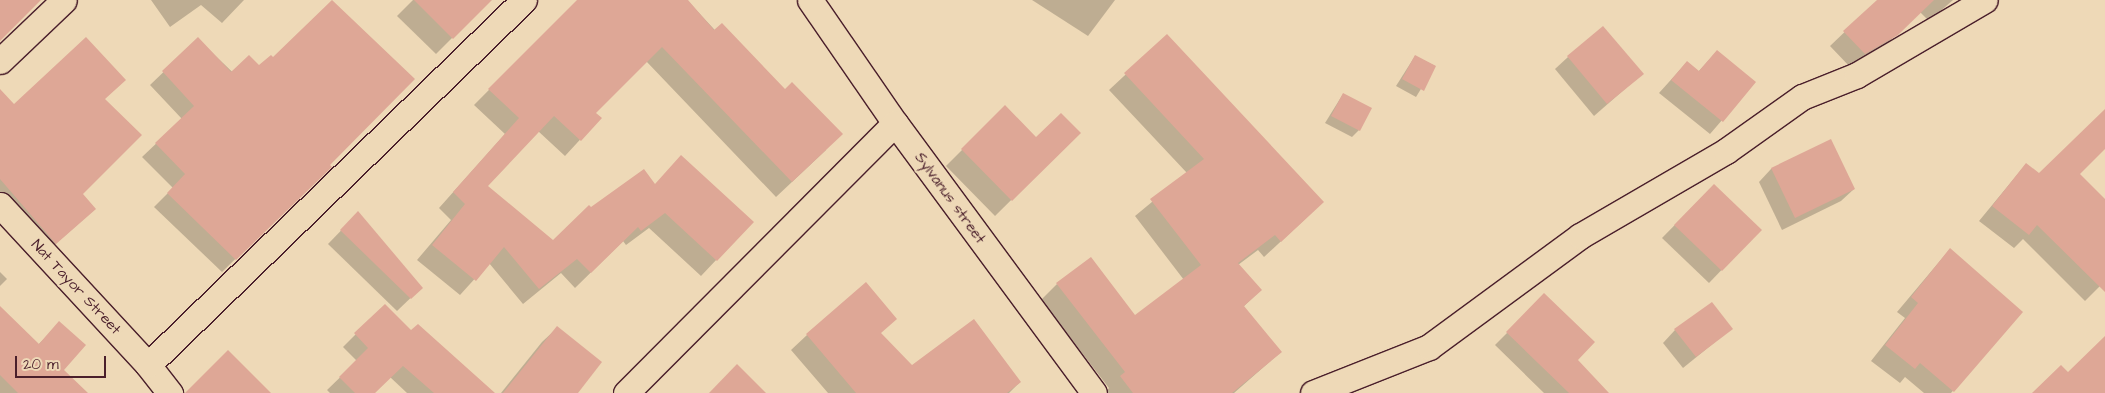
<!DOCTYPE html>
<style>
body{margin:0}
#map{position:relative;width:2105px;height:393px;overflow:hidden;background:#eed9b7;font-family:"Architects Daughter",sans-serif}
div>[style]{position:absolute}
.shadow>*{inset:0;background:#0003}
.building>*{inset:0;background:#dea796}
.roads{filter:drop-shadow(1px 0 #4a1f2b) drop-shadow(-1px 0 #4a1f2b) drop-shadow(0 1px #4a1f2b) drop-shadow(0 -1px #4a1f2b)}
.street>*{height:25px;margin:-12.5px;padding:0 12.5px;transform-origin:12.5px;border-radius:12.5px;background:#eed9b7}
span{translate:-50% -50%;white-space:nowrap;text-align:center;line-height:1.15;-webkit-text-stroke:4.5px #eed9b7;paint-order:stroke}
.street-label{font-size:15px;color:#4a1f2b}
.scale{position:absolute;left:15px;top:356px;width:91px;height:22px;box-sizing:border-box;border:2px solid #4a1f2b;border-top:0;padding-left:6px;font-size:15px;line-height:18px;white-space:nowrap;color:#4a1f2b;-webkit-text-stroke:4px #eed9b7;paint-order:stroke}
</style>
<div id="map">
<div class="shadow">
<i style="clip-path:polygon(151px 0,244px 0,222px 23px,201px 5px,170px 27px)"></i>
<i style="clip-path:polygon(413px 0,490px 0,436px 54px,397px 16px)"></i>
<i style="clip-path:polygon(578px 0,687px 0,826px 150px,776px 197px,646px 61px,595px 113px,600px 118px,565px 156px,538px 131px,486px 186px,553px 242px,591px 208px,654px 185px,752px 222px,701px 276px,649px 228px,626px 245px,623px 241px,575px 288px,561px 273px,523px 304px,489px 263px,460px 295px,417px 260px,451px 220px,439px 208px,505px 134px,474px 105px)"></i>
<i style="clip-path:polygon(1032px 0,1115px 0,1088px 36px)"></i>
<i style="clip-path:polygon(1878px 0,1953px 0,1929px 21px,1920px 12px,1882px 48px,1850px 67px,1830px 46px)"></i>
<i style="clip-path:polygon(1167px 36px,1306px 218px,1264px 257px,1258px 250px,1238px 265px,1261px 290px,1243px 307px,1281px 352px,1234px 393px,1105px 393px,1109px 388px,1041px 300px,1057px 284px,1134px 317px,1184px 280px,1135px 216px,1187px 173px,1109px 90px)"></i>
<i style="clip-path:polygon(198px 39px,330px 166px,222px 272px,154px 207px,173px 188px,142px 157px,182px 119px,150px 85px)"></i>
<i style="clip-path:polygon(1717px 51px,1755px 82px,1710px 134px,1659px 93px,1687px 62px,1698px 72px)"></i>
<i style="clip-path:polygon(1415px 56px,1435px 66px,1416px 97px,1396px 86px)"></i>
<i style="clip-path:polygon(1568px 57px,1642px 74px,1594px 116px,1555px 69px)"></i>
<i style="clip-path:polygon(1343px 94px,1359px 130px,1352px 137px,1325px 123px)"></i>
<i style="clip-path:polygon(104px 100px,82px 194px,95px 209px,43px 255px,0 207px,0 108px)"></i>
<i style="clip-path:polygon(1005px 107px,1036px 139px,1079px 133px,995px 216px,946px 166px)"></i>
<i style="clip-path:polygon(2105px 112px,2105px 148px,2078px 174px,2105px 200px,2105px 281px,2085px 301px,2023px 239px,2014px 248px,1979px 221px,2026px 164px,2039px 174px)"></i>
<i style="clip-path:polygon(1831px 141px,1854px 189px,1841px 201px,1782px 230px,1759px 182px,1771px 169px)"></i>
<i style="clip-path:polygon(1714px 185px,1760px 230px,1709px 283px,1662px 238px)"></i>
<i style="clip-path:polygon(358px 213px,421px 288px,397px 311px,328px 244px)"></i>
<i style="clip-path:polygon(1950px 249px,2021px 312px,1951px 393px,1924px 393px,1905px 377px,1900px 383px,1871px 361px,1905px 318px,1897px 312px)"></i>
<i style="clip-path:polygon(0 272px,7px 279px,0 286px)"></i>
<i style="clip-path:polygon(1545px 295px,1576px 360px,1608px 393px,1544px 393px,1495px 345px)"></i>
<i style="clip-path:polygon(385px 305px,411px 332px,478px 393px,407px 393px,390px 377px,374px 393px,330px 393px,327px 390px,357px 361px,343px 347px)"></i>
<i style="clip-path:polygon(59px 323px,63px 370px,86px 393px,0 393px,0 337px,38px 345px)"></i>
<i style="clip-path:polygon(557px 328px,576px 393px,501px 393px,542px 342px)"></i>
<i style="clip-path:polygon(1731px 329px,1683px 368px,1663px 343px,1675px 330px)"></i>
<i style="clip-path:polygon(880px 334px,912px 367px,1020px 382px,1009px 393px,828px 393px,791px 350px,807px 335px)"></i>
</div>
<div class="building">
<i style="clip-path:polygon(0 0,41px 0,0 41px)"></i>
<i style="clip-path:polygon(332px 0,415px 79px,330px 165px,332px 167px,236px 260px,167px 193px,185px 174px,155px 143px,194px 106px,162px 71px,198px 37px,231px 72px,249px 55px,259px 65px,271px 55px,273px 57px)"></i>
<i style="clip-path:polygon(414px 0,492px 0,453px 39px)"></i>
<i style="clip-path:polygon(577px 0,688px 0,714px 30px,722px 23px,785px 89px,792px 82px,843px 134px,792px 182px,662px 47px,596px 113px,602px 118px,581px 141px,554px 116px,488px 186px,553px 240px,589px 205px,591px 207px,644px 169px,655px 184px,681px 155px,754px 222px,717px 261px,665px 213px,641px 231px,638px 227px,591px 273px,577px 259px,539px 289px,504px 247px,476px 281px,432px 245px,465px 204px,453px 192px,519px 118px,488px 89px)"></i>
<i style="clip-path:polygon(1877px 0,1934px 0,1898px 35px,1865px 54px,1843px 31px)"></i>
<i style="clip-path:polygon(1603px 26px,1644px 74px,1607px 104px,1567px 56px)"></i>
<i style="clip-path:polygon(1167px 34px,1324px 202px,1281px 242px,1275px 235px,1238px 263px,1262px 290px,1244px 306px,1282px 352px,1232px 393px,1133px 393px,1120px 376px,1125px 372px,1056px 283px,1091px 257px,1135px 315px,1201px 265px,1150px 199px,1204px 159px,1124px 73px)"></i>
<i style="clip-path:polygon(86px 37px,126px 80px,105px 99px,142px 135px,83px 194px,96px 209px,56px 244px,0 179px,0 89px,14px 104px)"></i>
<i style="clip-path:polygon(1717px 50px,1756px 82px,1723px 122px,1671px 80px,1687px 61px,1699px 71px)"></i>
<i style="clip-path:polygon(1415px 55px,1436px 66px,1424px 91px,1402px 79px)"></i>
<i style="clip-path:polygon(1343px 93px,1372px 108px,1360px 131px,1331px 116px)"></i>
<i style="clip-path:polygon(1005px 105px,1036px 137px,1061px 113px,1081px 133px,1012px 201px,961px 149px)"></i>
<i style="clip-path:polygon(2105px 109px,2105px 149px,2080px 174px,2105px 199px,2105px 292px,2037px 225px,2029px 235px,1992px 206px,2026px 163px,2039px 173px)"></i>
<i style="clip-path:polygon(1831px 139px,1855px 189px,1795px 218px,1771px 168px)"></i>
<i style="clip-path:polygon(1714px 184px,1762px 230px,1722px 271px,1674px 225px)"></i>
<i style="clip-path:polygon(358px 211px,423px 288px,411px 299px,340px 230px)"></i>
<i style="clip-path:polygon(1950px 248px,2023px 312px,1954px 392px,1920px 363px,1915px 369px,1885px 345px,1918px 303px,1911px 297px)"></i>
<i style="clip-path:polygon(866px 282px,897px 319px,881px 333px,912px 365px,974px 319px,1021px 382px,1007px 393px,856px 393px,806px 334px)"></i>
<i style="clip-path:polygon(1544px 293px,1595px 342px,1578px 360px,1609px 393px,1569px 393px,1506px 332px)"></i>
<i style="clip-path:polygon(1712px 302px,1733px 329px,1696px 357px,1674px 329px)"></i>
<i style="clip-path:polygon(385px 304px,411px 330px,418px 324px,495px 393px,434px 393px,403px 366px,375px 393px,355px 393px,339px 377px,368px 348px,354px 333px)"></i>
<i style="clip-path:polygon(0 306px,39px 344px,59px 321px,86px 345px,64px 370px,88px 393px,18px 393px,0 375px)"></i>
<i style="clip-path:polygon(557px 326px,602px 362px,578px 393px,503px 393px)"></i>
<i style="clip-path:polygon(2105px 336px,2105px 393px,2032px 393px,2061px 365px,2068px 372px)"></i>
<i style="clip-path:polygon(228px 350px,271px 393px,185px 393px)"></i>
<i style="clip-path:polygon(737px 364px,766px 393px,709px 393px)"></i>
</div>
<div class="roads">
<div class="street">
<i style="left:810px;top:0;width:150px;rotate:55.4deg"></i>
<i style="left:895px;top:123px;width:335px;rotate:53.6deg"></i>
<i style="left:0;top:61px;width:88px;rotate:-43.6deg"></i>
<i style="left:0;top:205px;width:218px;rotate:47.2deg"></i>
<i style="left:148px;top:365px;width:36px;rotate:52deg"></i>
<i style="left:148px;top:365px;width:524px;rotate:-44.15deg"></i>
<i style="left:626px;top:393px;width:381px;rotate:-45.1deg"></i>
<i style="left:1313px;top:393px;width:125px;rotate:-21.6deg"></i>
<i style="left:1429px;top:347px;width:187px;rotate:-36.3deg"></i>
<i style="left:1580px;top:236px;width:169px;rotate:-30.2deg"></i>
<i style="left:1726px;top:151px;width:93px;rotate:-35.4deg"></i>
<i style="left:1802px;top:97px;width:59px;rotate:-21.8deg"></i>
<i style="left:1857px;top:75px;width:148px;rotate:-30.4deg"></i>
</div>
</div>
<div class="street-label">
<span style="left:950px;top:198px;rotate:54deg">Sylvanus street</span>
<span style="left:76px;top:287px;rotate:47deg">Nat Tayor Street</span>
</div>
<div class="scale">20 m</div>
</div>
